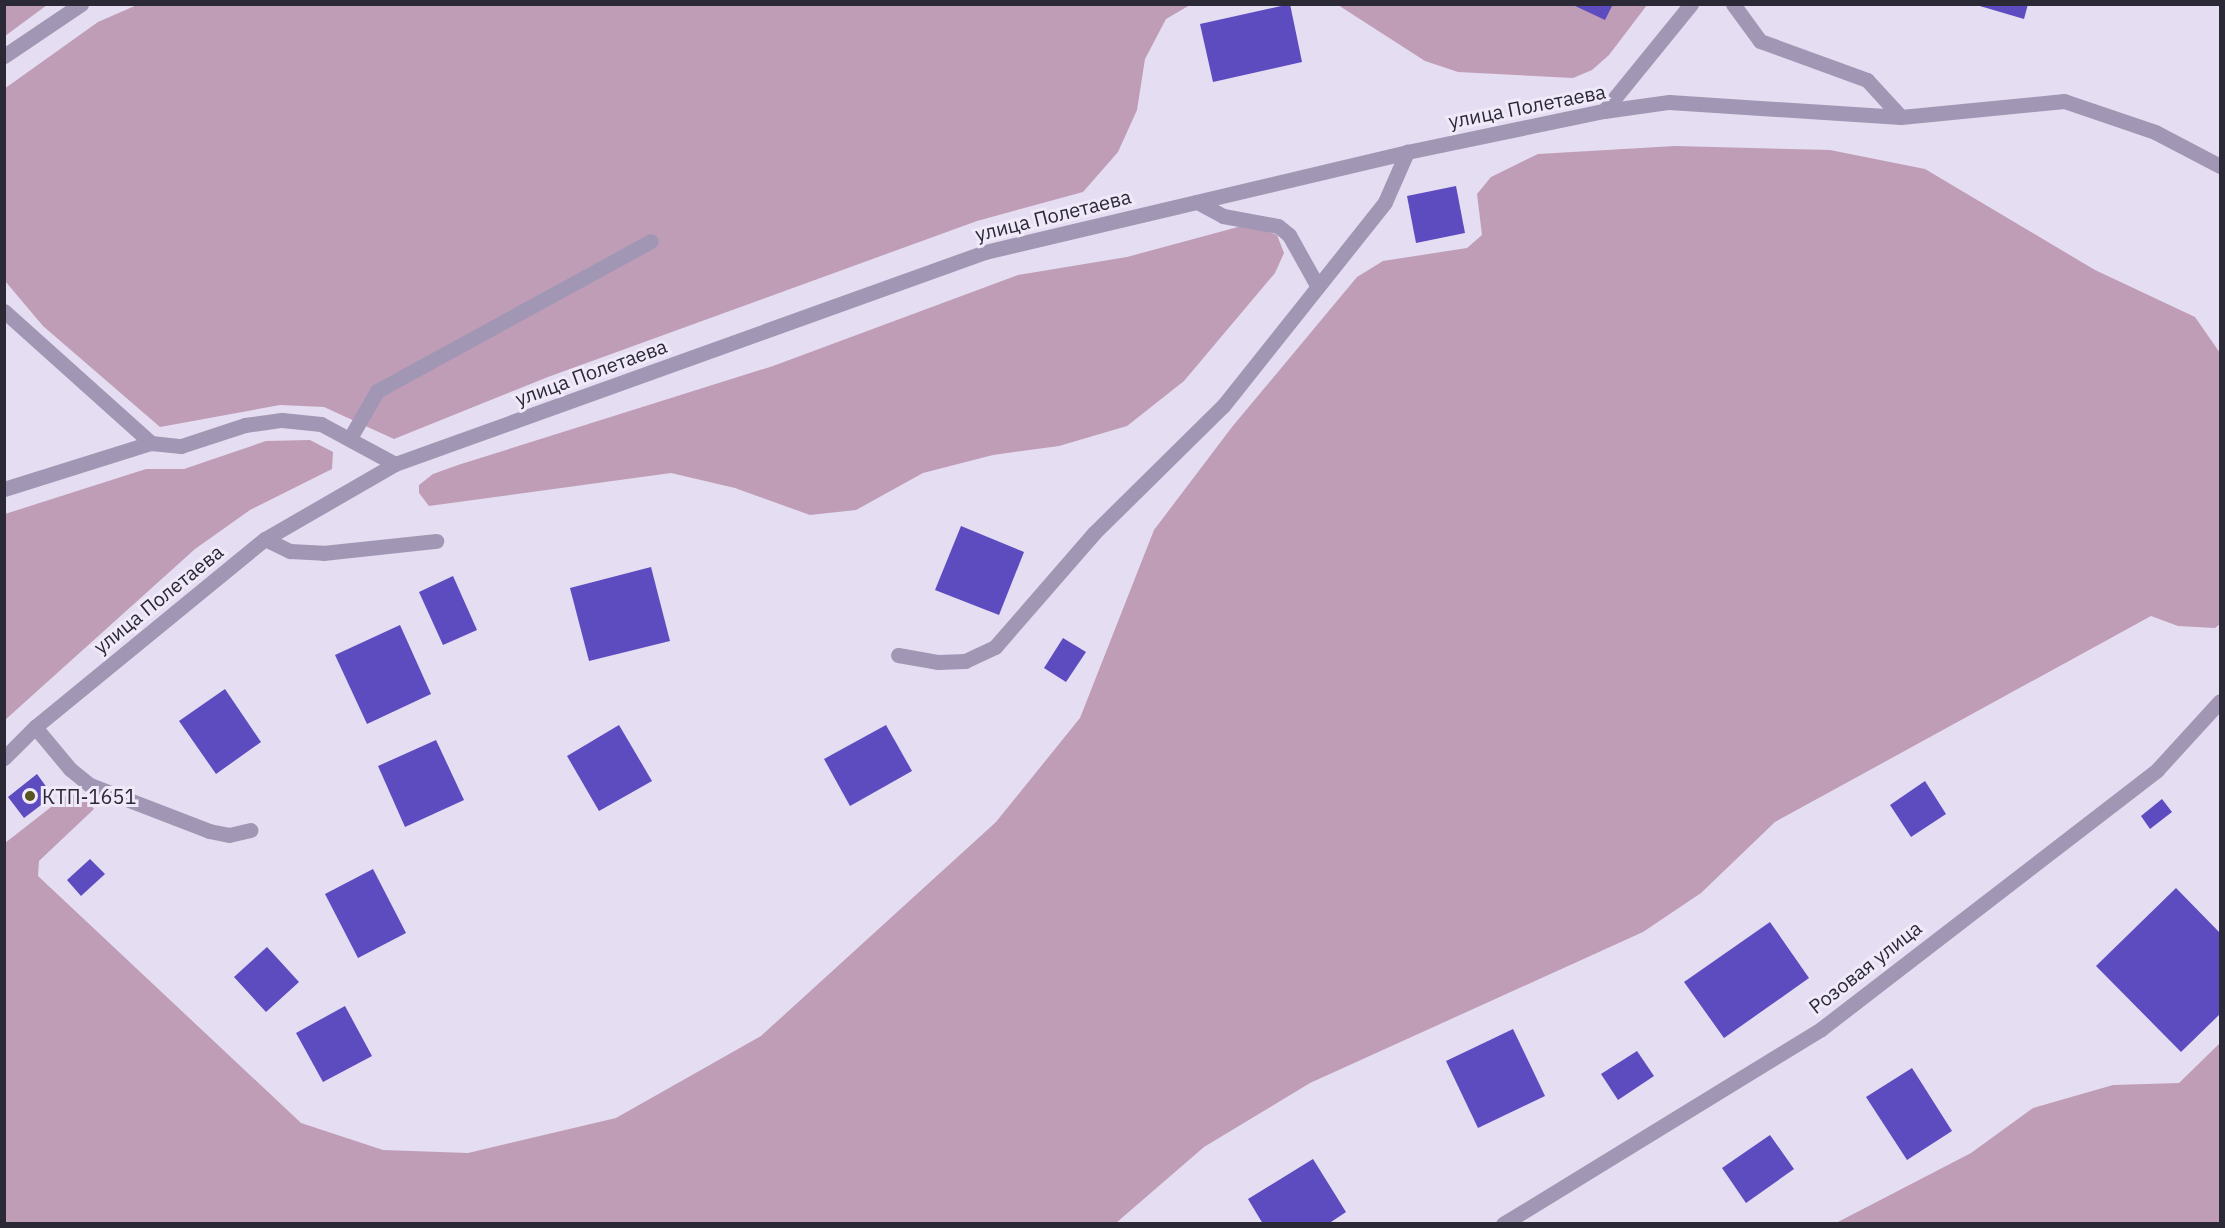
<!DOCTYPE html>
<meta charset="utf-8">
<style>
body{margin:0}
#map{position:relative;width:2225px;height:1228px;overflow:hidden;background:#e5ddf1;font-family:"IBM Plex Sans",sans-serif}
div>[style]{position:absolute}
.green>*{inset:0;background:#bf9db7}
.building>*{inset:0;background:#5d4bc0}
.lane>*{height:15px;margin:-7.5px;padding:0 7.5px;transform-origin:7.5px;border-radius:7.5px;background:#a197b4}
.street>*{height:15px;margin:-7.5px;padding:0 7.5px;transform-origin:7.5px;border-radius:7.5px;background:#a197b4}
.dots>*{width:16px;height:16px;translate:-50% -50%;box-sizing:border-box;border:3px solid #f0e9f9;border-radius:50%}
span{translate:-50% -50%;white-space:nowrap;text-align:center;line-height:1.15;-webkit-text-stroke:6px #f0e9f9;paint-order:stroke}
.street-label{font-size:20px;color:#2b2936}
.poi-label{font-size:20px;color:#2b2936}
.left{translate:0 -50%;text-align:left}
.frame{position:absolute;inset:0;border:6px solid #2b2936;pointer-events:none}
</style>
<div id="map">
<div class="green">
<i style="clip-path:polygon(5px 4px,47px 4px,47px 5px,5px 36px)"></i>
<i style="clip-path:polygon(137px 5px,1190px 5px,1166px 19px,1145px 59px,1137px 110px,1118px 152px,1083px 192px,977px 221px,548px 377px,394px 439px,324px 407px,280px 405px,160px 427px,43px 326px,5px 281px,4px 89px,98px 22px)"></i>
<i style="clip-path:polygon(1338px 5px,1647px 5px,1609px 55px,1592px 70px,1573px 78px,1458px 72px,1425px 61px)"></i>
<i style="clip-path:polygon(1675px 146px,1830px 150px,1925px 169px,2095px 270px,2195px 317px,2220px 353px,2220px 624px,2215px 628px,2178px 626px,2151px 616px,1775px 822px,1701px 893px,1643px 932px,1310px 1083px,1204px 1147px,1116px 1223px,5px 1223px,5px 843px,69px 793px,83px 797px,94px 809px,39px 861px,38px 876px,301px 1123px,383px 1150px,468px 1153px,616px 1118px,761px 1036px,996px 822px,1080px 718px,1154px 530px,1232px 427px,1357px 277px,1383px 261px,1467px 248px,1482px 235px,1477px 194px,1491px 177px,1538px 154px)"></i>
<i style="clip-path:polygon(1249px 224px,1277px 235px,1284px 253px,1275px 273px,1184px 381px,1127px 426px,1059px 446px,993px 455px,923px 473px,856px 510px,810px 515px,735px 488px,671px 473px,429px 506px,419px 493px,419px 485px,433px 474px,458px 465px,773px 366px,1018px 275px,1127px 257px)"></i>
<i style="clip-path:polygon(310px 440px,333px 452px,332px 469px,250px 510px,195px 549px,5px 720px,5px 514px,146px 469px,184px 469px,266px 441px)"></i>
<i style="clip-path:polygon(2220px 1043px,2220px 1223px,1836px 1223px,1971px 1153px,2033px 1108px,2113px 1085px,2179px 1083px)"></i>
</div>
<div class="building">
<i style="clip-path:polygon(1290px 4px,1302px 62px,1213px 82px,1200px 24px)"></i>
<i style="clip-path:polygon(1571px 4px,1613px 4px,1605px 20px)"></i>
<i style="clip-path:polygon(1973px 4px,2028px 4px,2024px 19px)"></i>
<i style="clip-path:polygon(1456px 186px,1465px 233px,1416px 243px,1407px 196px)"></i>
<i style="clip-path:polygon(961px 526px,1024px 552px,999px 615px,935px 590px)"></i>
<i style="clip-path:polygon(651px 567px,670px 641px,589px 661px,570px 588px)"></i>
<i style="clip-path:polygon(453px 576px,477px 630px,443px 645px,419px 592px)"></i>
<i style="clip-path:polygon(400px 625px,431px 694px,367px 724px,335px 655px)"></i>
<i style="clip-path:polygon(1063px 638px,1086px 652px,1066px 682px,1044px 668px)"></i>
<i style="clip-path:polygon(225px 689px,261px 742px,216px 774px,179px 721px)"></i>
<i style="clip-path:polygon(619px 725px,652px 781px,599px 811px,567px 756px)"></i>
<i style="clip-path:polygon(886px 725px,912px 771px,850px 806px,824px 759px)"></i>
<i style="clip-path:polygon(436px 740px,464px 800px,405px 827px,378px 766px)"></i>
<i style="clip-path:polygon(37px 774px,53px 796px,24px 818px,8px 797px)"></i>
<i style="clip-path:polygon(1925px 781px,1946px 814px,1911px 837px,1890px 805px)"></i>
<i style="clip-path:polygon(2162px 799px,2172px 812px,2150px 829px,2141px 816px)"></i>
<i style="clip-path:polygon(90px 859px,105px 874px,81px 896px,67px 880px)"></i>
<i style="clip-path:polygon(373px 869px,406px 933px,358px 958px,325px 894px)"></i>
<i style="clip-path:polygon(2176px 888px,2220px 933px,2220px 1014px,2181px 1052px,2096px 966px)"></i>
<i style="clip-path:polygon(1770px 922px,1809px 978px,1724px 1038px,1684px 982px)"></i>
<i style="clip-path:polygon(267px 947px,299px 982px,266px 1012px,234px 977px)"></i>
<i style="clip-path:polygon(345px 1006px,372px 1056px,323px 1082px,296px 1033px)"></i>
<i style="clip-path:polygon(1513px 1029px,1545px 1096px,1478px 1128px,1446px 1061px)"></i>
<i style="clip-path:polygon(1637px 1051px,1654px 1076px,1618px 1100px,1601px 1074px)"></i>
<i style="clip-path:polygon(1912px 1068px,1952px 1131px,1907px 1160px,1866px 1097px)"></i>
<i style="clip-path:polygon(1770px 1135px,1794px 1169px,1746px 1203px,1722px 1168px)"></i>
<i style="clip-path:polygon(1313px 1159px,1346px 1212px,1328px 1224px,1263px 1224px,1248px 1199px)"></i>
</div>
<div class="lane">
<i style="left:1733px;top:4px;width:46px;rotate:53.9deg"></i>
<i style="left:1760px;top:41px;width:114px;rotate:20deg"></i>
<i style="left:1867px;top:80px;width:50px;rotate:47.4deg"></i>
<i style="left:4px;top:56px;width:93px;rotate:-34deg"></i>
<i style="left:1604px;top:111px;width:138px;rotate:-50.9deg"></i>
<i style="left:1197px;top:202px;width:30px;rotate:28deg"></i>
<i style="left:1223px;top:216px;width:56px;rotate:10.3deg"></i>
<i style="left:1278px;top:226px;width:14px;rotate:39deg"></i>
<i style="left:1289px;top:235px;width:57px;rotate:60.8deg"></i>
<i style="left:4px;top:311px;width:198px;rotate:41.9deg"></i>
<i style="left:151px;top:443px;width:30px;rotate:6deg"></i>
<i style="left:181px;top:446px;width:67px;rotate:-18.2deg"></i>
<i style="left:245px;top:425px;width:37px;rotate:-8deg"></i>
<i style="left:282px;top:420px;width:39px;rotate:6deg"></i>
<i style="left:321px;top:424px;width:84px;rotate:28.4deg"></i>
<i style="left:350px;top:438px;width:54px;rotate:-60.1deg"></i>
<i style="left:377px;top:391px;width:312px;rotate:-28.7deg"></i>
<i style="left:4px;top:489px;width:154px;rotate:-17.4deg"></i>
<i style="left:265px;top:539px;width:28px;rotate:26deg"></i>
<i style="left:290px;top:551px;width:33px;rotate:3deg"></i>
<i style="left:323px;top:553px;width:114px;rotate:-6.1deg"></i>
<i style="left:898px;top:655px;width:41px;rotate:9.9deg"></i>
<i style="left:938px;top:662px;width:27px;rotate:-2deg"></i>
<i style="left:965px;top:661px;width:33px;rotate:-25deg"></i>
<i style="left:995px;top:647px;width:151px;rotate:-49deg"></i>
<i style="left:1094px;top:533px;width:181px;rotate:-44.6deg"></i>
<i style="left:1223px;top:406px;width:260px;rotate:-51.5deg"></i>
<i style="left:1385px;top:202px;width:55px;rotate:-66.3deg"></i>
<i style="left:35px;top:727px;width:55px;rotate:50.2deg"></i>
<i style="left:70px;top:769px;width:26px;rotate:39deg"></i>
<i style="left:90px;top:785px;width:128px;rotate:21.1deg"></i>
<i style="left:209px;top:831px;width:20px;rotate:11deg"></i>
<i style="left:229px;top:835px;width:22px;rotate:-13deg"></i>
<i style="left:1503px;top:1224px;width:373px;rotate:-31.5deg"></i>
<i style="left:1821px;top:1029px;width:424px;rotate:-37.6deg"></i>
<i style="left:2157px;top:770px;width:93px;rotate:-47.6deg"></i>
</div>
<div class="street">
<i style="left:4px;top:758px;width:44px;rotate:-45deg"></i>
<i style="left:35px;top:727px;width:297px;rotate:-39.3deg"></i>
<i style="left:265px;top:539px;width:150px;rotate:-30deg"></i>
<i style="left:395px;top:464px;width:627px;rotate:-19.76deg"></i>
<i style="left:985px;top:252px;width:434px;rotate:-13.3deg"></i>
<i style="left:1407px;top:152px;width:201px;rotate:-11.8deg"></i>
<i style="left:1604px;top:111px;width:66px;rotate:-7.9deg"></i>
<i style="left:1669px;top:102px;width:232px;rotate:3.7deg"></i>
<i style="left:1901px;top:117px;width:164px;rotate:-5.6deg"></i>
<i style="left:2064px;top:101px;width:96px;rotate:18.8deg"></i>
<i style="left:2155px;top:132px;width:73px;rotate:27.6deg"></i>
</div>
<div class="dots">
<i style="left:30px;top:796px;background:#565420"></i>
</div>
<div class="street-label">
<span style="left:1527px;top:106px;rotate:-11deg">улица Полетаева</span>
<span style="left:1053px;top:215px;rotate:-14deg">улица Полетаева</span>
<span style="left:591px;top:372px;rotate:-20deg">улица Полетаева</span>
<span style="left:158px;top:599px;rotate:-39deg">улица Полетаева</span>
<span style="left:1865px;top:967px;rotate:-38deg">Розовая улица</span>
</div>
<div class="poi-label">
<span class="left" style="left:42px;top:796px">КТП-1651</span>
</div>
<div class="frame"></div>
</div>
